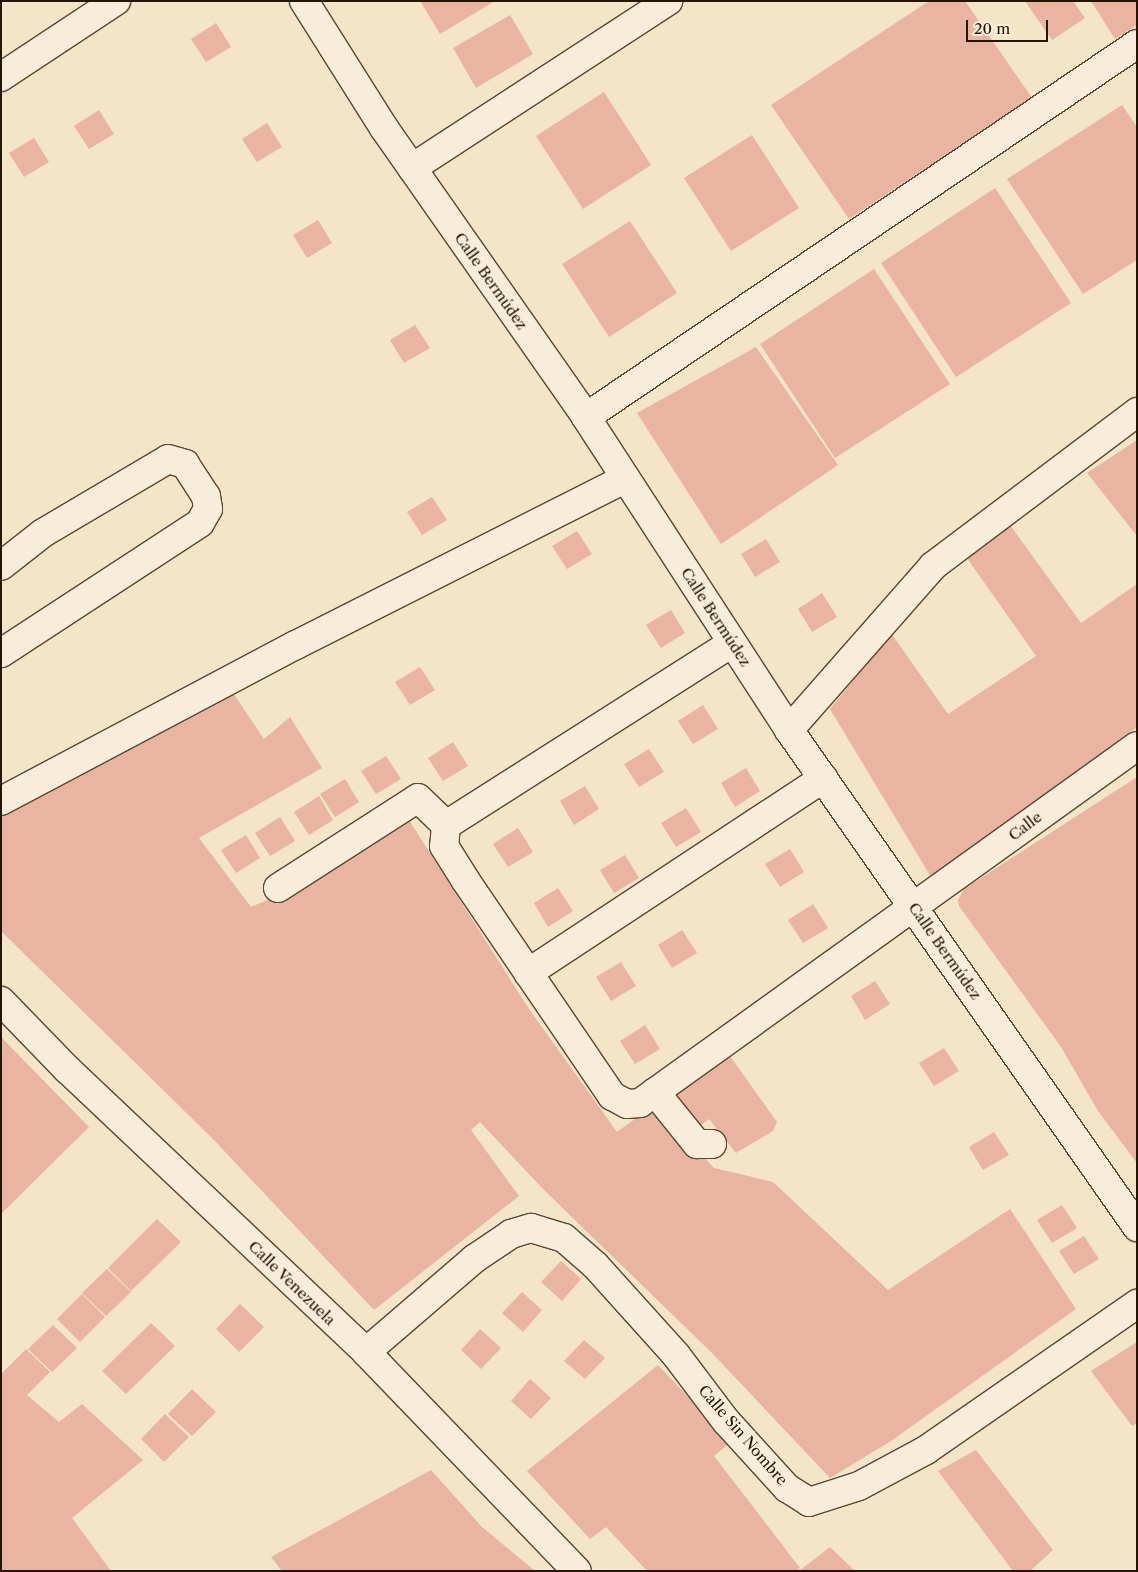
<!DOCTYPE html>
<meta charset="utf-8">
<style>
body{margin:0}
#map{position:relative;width:1138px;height:1572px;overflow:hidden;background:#f4e4c8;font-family:"Libre Caslon Text",serif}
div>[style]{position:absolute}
.building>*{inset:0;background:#e9b4a2}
.roads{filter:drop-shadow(1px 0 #594833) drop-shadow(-1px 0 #594833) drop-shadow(0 1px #594833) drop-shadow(0 -1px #594833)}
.street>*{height:28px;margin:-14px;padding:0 14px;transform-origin:14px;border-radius:14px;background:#f8eddb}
span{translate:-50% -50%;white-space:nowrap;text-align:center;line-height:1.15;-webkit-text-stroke:5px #f8eddb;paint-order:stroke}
.street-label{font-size:15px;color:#251401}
.frame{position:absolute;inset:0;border:2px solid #251401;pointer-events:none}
.scale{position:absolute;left:966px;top:20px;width:82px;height:22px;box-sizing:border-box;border:2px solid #251401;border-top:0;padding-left:6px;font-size:15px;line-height:18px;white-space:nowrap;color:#251401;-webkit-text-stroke:4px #f8eddb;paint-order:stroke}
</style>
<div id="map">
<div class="building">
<i style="clip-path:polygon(420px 1px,495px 1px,440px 34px)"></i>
<i style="clip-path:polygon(929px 1px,965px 1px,1032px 98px,849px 219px,771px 105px)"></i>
<i style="clip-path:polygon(1025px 1px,1073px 1px,1085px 18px,1052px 40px)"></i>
<i style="clip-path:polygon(1091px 1px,1137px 1px,1137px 25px,1115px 39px)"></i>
<i style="clip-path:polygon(510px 15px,533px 54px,476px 88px,453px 48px)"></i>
<i style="clip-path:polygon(216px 23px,231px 47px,206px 62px,191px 39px)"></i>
<i style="clip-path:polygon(604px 92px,651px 165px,583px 209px,536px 136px)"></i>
<i style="clip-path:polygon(1122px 105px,1137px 127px,1137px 260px,1083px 294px,1007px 179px)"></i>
<i style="clip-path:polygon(99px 110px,114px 134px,89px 149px,74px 126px)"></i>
<i style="clip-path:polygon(267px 123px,282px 147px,257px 162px,242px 139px)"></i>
<i style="clip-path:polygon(752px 135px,799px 208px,731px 251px,684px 178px)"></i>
<i style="clip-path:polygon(34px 138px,49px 162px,24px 177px,9px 153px)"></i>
<i style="clip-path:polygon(995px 188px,1071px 303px,956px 377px,881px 263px)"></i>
<i style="clip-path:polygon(318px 220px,332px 243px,307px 258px,293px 235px)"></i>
<i style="clip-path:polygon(630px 221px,677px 293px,609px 337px,562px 264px)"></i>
<i style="clip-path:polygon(874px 269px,950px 384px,835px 458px,760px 344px)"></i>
<i style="clip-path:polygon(415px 325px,430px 348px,404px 363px,390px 340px)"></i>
<i style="clip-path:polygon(756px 347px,838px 465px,721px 544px,637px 413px)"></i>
<i style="clip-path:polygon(1137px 440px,1137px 536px,1087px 473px)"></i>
<i style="clip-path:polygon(432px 497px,447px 520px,422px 535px,407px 512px)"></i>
<i style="clip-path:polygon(1010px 525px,1081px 623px,1137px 584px,1137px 727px,931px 877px,830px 709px,891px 633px,948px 714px,1036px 656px,962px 551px)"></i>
<i style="clip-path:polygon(577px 531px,592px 554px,567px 569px,552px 546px)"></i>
<i style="clip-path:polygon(766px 539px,780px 562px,755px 577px,741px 554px)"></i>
<i style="clip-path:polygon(822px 593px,837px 617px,812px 632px,798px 609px)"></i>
<i style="clip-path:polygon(671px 610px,685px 633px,661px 648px,646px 625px)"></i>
<i style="clip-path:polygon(420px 667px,435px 690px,410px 705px,395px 682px)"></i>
<i style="clip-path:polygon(229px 687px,264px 739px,290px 717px,322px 768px,199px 838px,251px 907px,317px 878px,409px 820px,529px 1009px,617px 1132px,654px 1105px,714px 1168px,773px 1182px,888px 1290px,1010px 1209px,1076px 1309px,891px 1441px,830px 1478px,712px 1353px,543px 1189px,480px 1122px,471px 1130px,519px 1196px,374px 1310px,213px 1139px,1px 931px,1px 809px)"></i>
<i style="clip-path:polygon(703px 705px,718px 729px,693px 744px,678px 721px)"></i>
<i style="clip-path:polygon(453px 742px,468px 766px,443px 781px,428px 758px)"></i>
<i style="clip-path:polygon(649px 749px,664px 772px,639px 787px,624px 764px)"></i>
<i style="clip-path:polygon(386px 756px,401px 779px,376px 794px,361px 771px)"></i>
<i style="clip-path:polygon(746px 768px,760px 791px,735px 807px,721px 783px)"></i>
<i style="clip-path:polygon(1137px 777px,1137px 1163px,1098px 1111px,1061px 1047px,959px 906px,958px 900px,964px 889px)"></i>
<i style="clip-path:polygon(345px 779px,359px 802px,335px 817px,320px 794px)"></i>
<i style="clip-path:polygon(585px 786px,599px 809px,574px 825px,560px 801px)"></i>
<i style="clip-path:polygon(319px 796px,333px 820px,309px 835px,294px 812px)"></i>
<i style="clip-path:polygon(686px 808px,701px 832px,676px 847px,661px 823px)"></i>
<i style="clip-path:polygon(280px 817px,295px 841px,270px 856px,255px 833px)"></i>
<i style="clip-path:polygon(518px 828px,533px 852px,508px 867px,493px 844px)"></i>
<i style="clip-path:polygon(246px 835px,260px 858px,236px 873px,221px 850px)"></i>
<i style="clip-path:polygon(790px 849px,804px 872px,780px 887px,765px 864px)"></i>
<i style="clip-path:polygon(625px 855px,639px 878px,614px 893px,600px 870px)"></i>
<i style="clip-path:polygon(558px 888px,573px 911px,548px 927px,534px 903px)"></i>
<i style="clip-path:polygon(813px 904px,828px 928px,803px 943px,788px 920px)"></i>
<i style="clip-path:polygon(682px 930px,697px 953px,672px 968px,658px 945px)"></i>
<i style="clip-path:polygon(621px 962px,636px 986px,611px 1001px,596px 977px)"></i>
<i style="clip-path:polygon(875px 981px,890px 1004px,865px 1020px,851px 996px)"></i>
<i style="clip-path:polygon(645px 1025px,660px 1049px,635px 1064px,620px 1041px)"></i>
<i style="clip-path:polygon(1px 1037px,89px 1127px,1px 1214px)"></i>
<i style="clip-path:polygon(944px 1048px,959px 1071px,934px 1086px,919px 1063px)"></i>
<i style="clip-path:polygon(725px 1049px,777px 1122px,773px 1131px,736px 1153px,709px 1119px,696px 1129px,671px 1093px)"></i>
<i style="clip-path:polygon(994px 1132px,1009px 1155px,983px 1170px,969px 1147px)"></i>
<i style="clip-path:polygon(1062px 1205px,1077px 1228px,1052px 1243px,1037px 1220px)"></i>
<i style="clip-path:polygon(157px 1219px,181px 1242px,131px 1291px,108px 1268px)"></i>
<i style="clip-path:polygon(1084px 1236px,1099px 1259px,1074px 1274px,1059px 1251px)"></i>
<i style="clip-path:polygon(561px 1261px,581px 1279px,562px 1301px,541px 1282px)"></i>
<i style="clip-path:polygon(107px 1269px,131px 1292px,106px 1316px,82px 1293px)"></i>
<i style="clip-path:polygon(522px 1292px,542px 1310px,523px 1332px,502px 1313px)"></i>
<i style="clip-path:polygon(82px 1294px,105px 1317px,80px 1342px,57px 1319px)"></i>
<i style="clip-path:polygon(240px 1304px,264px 1327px,239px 1352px,216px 1329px)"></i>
<i style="clip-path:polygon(151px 1323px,175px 1346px,126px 1394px,102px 1371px)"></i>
<i style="clip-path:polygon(53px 1325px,77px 1348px,52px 1372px,28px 1349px)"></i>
<i style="clip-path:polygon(480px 1329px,501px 1348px,481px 1369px,461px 1350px)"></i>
<i style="clip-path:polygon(584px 1340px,605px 1358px,585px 1379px,564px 1361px)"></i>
<i style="clip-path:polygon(1137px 1342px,1137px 1423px,1132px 1426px,1091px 1371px)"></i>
<i style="clip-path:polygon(26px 1349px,50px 1372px,27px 1395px,59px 1422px,82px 1404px,143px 1460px,72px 1518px,111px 1571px,1px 1571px,1px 1374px)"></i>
<i style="clip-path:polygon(658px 1365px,731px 1442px,714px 1456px,800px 1568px,796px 1571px,647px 1571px,606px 1527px,590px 1539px,527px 1471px)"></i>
<i style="clip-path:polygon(530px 1379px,551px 1398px,531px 1419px,511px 1401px)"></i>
<i style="clip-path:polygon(192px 1389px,216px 1412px,192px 1436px,168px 1414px)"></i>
<i style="clip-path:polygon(165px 1414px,189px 1437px,164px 1462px,141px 1439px)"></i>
<i style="clip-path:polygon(976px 1450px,1053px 1550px,1030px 1571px,1013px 1571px,938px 1471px)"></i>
<i style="clip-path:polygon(431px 1470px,482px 1527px,535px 1571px,282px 1571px,271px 1557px)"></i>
<i style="clip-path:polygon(830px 1547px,855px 1571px,799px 1571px)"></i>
</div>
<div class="roads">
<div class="street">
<i style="left:304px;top:1px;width:150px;rotate:57.8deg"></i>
<i style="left:384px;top:128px;width:353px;rotate:55deg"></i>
<i style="left:586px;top:417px;width:373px;rotate:57deg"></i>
<i style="left:789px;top:730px;width:607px;rotate:55deg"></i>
<i style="left:1px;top:77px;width:138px;rotate:-33.5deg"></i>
<i style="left:412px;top:168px;width:306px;rotate:-33.1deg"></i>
<i style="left:586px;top:417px;width:665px;rotate:-34.1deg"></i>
<i style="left:1px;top:566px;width:53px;rotate:-38.2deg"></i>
<i style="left:43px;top:533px;width:145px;rotate:-30.6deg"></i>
<i style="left:168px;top:459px;width:18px;rotate:16deg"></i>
<i style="left:185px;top:464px;width:38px;rotate:57deg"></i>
<i style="left:206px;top:496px;width:13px;rotate:81deg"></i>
<i style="left:208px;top:509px;width:16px;rotate:120deg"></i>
<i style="left:200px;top:523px;width:238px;rotate:146.8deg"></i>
<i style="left:732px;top:643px;width:339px;rotate:147.5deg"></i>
<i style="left:446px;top:825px;width:21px;rotate:95deg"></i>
<i style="left:444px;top:846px;width:41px;rotate:57.8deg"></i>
<i style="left:466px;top:881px;width:260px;rotate:55.8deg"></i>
<i style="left:612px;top:1096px;width:17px;rotate:28deg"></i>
<i style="left:627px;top:1104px;width:13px;rotate:-4deg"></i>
<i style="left:640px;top:1103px;width:612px;rotate:-35.69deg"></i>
<i style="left:789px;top:730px;width:218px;rotate:-48.7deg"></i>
<i style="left:933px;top:566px;width:256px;rotate:-37deg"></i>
<i style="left:1px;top:801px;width:334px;rotate:-27.9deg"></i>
<i style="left:296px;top:645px;width:369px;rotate:-26.8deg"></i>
<i style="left:278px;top:888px;width:166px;rotate:-32.7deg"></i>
<i style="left:418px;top:798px;width:39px;rotate:44deg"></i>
<i style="left:528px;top:973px;width:354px;rotate:-33.4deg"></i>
<i style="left:1px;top:1001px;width:95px;rotate:45.9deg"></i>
<i style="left:67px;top:1069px;width:412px;rotate:43.4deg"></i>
<i style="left:366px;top:1352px;width:304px;rotate:46.1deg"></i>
<i style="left:655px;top:1092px;width:67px;rotate:51.1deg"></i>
<i style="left:697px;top:1144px;width:15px"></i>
<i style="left:366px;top:1352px;width:143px;rotate:-40.7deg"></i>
<i style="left:474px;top:1259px;width:45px;rotate:-34deg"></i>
<i style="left:511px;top:1234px;width:21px;rotate:-17deg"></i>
<i style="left:531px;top:1228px;width:34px;rotate:17deg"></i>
<i style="left:564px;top:1238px;width:41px;rotate:41.1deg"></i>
<i style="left:595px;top:1265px;width:121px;rotate:48deg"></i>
<i style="left:676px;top:1355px;width:83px;rotate:52.9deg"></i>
<i style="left:726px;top:1421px;width:91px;rotate:47.7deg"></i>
<i style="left:787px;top:1488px;width:26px;rotate:32deg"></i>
<i style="left:809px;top:1502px;width:52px;rotate:-17.7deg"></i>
<i style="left:859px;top:1486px;width:76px;rotate:-28.2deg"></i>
<i style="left:926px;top:1450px;width:257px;rotate:-34.7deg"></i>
</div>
</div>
<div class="street-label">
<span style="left:491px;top:281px;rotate:55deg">Calle Bermúdez</span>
<span style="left:716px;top:617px;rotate:57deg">Calle Bermúdez</span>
<span style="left:1025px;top:826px;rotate:-37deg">Calle</span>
<span style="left:945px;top:951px;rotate:55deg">Calle Bermúdez</span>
<span style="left:292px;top:1283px;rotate:44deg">Calle Venezuela</span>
<span style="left:743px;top:1435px;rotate:49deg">Calle Sin Nombre</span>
</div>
<div class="frame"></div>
<div class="scale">20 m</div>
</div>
